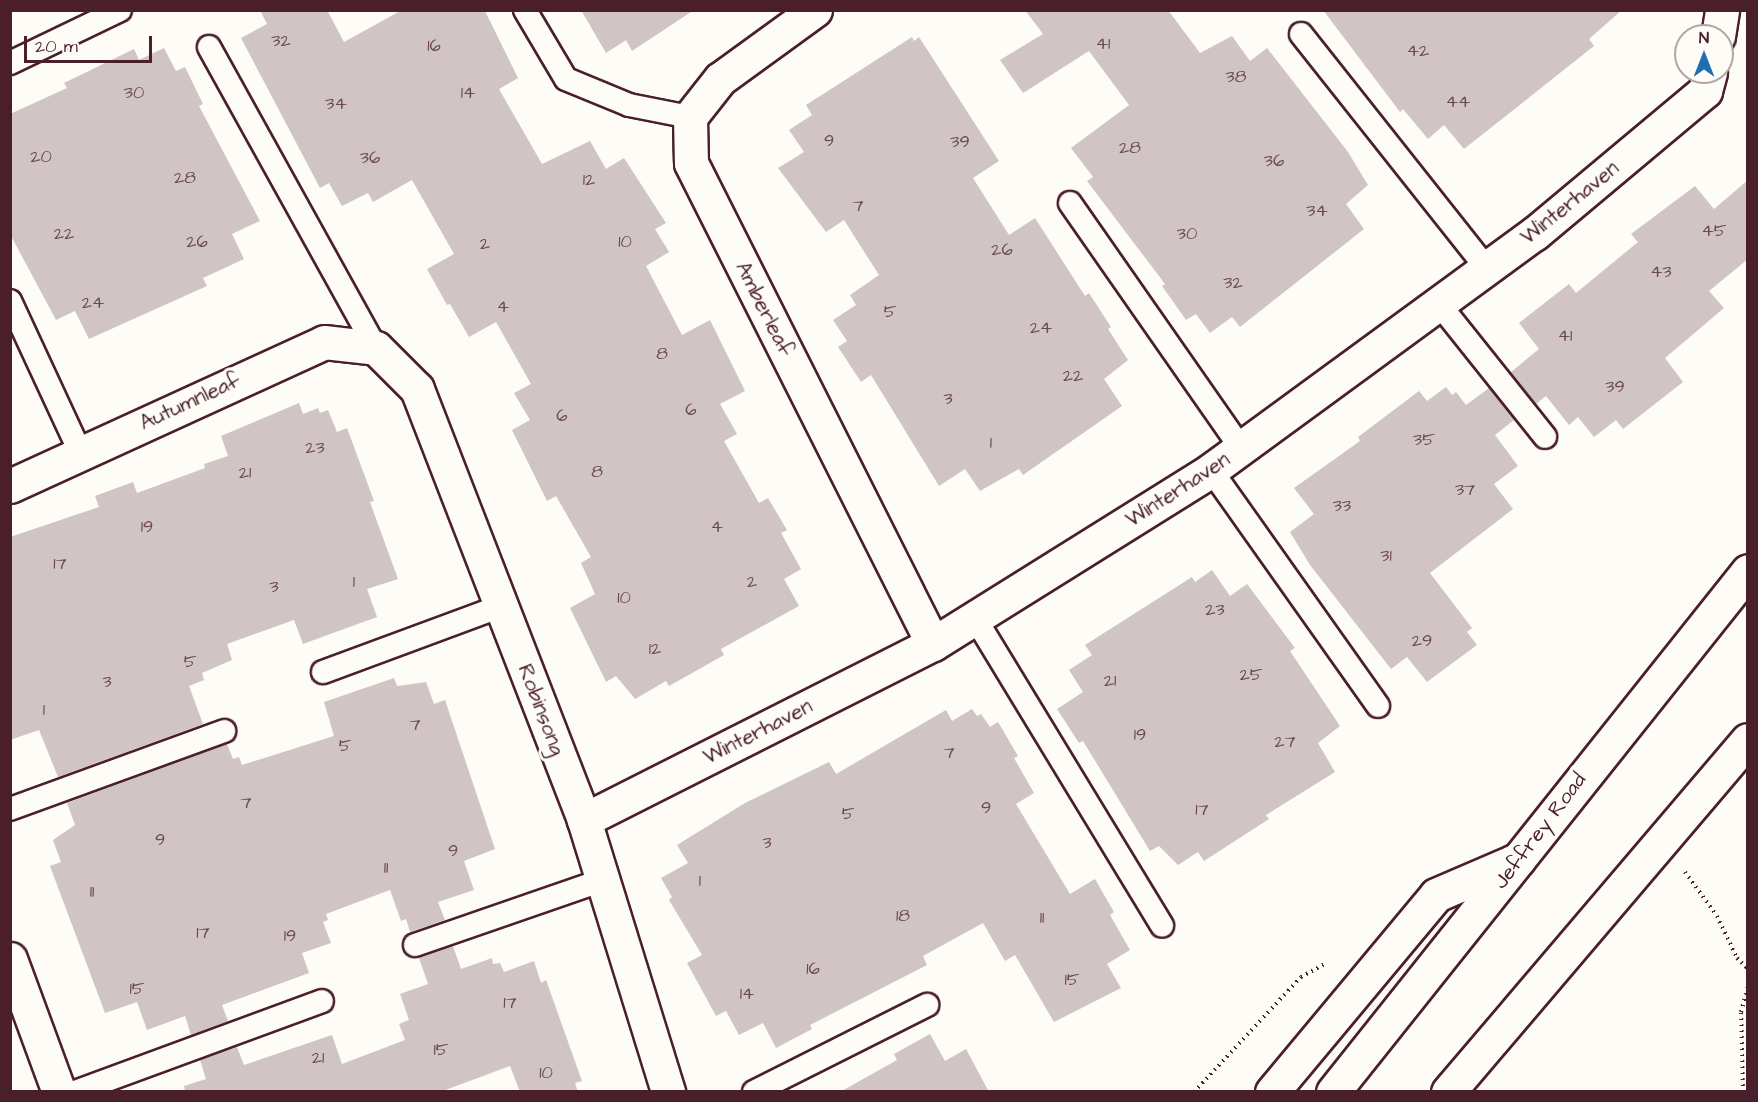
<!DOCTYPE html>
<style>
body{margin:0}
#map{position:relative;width:1758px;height:1102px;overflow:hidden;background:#fdfcf7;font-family:"Architects Daughter",sans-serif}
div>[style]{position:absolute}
.building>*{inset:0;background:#d0c5c4}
.path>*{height:4px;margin-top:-2px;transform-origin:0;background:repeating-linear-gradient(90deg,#4a1f2b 0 1.5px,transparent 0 6px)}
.roads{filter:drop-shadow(2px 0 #4a1f2b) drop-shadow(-2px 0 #4a1f2b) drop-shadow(0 2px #4a1f2b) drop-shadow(0 -2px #4a1f2b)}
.lane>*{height:22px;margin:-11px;padding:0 11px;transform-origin:11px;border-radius:11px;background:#fdfcf7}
.street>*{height:33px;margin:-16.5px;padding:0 16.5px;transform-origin:16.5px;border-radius:16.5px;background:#fdfcf7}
.primary>*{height:33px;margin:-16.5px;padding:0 16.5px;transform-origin:16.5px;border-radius:16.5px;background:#fdfcf7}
.highway>*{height:33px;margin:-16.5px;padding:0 16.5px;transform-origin:16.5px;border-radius:16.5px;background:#fdfcf7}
span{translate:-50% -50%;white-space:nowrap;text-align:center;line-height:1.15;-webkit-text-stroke:6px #fdfcf7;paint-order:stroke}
.number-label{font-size:18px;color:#6c4851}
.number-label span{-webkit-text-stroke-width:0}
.street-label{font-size:21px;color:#4a1f2b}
.frame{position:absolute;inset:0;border:12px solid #4a1f2b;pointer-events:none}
.north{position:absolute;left:1674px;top:24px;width:60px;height:60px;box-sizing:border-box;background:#fdfcf7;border:2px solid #b5a4a5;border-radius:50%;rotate:0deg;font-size:16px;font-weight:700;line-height:24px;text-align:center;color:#4a1f2b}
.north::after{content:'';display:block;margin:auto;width:21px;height:27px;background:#1f6fb2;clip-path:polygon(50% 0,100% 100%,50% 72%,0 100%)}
.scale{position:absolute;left:24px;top:36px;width:128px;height:27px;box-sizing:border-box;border:3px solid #4a1f2b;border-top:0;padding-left:8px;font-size:18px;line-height:21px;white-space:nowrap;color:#4a1f2b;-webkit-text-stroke:4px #fdfcf7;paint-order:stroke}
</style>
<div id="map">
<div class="building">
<i style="clip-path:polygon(260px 10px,327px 10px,344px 42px,402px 10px,485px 11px,518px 78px,499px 89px,542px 164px,590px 141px,606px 169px,624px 158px,666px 223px,655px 229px,669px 252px,646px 266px,682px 335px,710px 320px,745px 391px,720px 404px,737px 434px,724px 441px,759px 503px,768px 498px,787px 530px,781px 533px,801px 569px,784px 579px,799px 606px,721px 649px,724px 655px,669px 686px,666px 681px,635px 699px,616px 676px,606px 682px,570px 608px,595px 594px,581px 563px,591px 557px,556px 496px,547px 501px,512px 430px,530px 420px,514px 393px,531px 384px,496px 322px,469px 337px,450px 304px,447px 305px,427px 269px,454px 254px,412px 180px,373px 202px,368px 193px,342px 206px,329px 183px,320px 188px,241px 38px,267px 24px)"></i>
<i style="clip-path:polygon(581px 10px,694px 10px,632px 51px,626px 40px,606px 53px)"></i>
<i style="clip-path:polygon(1025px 10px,1168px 10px,1200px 53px,1232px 36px,1250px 61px,1267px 48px,1348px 152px,1368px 185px,1346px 204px,1364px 229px,1240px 327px,1232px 317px,1210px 333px,1196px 314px,1186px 320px,1162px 286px,1165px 284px,1087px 181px,1093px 177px,1071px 148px,1129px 105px,1089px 51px,1023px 93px,1000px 60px,1043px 34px)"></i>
<i style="clip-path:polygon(1323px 10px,1622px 10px,1589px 39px,1594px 46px,1464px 149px,1444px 125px,1428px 139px,1403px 109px,1400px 112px)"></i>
<i style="clip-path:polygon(912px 37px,914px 41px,919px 37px,999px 161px,973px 178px,1009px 235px,1035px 218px,1085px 296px,1089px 293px,1111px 327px,1108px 329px,1128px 360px,1104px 379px,1122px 406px,1023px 475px,1019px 469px,980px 491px,965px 469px,939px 486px,871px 375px,861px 382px,838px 347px,847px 341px,833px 320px,856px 305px,850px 295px,879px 275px,844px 220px,826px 232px,778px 168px,804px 152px,789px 130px,812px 115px,806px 105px)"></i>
<i style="clip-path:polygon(164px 48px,176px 71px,185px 67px,203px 104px,199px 106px,260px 221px,232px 234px,244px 259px,203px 278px,207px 286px,89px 339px,75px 311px,56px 320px,10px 234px,10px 114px,67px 88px,64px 83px,134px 49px,139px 60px)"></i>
<i style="clip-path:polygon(1748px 180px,1748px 259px,1709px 291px,1724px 308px,1665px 358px,1683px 382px,1623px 429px,1616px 420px,1594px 437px,1578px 417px,1569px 425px,1546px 396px,1536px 404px,1511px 372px,1539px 349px,1519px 323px,1569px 284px,1576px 293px,1638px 242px,1631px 234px,1695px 186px,1714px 209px)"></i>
<i style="clip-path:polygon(1446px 387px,1452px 395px,1456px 392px,1466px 405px,1489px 388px,1514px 420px,1495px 435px,1518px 466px,1494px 484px,1513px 509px,1430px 573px,1472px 628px,1467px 632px,1477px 645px,1427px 682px,1407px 657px,1391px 669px,1310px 565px,1290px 532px,1314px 514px,1294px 488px,1360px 441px,1358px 437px,1419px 391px,1427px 401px)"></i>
<i style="clip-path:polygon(299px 403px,303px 414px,318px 408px,320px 413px,328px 410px,337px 432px,347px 428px,374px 501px,370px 502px,398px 579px,367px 589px,377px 617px,303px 644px,294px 620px,227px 644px,232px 660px,202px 673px,204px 680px,189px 686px,203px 724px,58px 777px,39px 730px,10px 740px,10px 537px,99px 507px,95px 496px,133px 482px,137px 493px,205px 468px,204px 464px,228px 456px,221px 436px)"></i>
<i style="clip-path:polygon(1212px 570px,1230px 596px,1247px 584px,1295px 648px,1290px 651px,1340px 726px,1318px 743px,1335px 772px,1266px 815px,1269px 819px,1204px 861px,1198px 852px,1178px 865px,1159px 846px,1150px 851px,1083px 741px,1079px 743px,1057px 709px,1083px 692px,1069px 670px,1092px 655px,1085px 645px,1192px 577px,1195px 582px)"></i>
<i style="clip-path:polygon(394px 678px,397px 686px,426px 682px,434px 704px,445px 700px,495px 849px,464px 861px,474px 890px,438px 902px,445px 920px,410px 932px,406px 919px,401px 921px,390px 890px,326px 914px,328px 920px,323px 922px,331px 943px,302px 953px,309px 973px,222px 1005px,228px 1021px,191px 1035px,185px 1016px,147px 1030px,137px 1002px,105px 1013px,50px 866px,61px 862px,53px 840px,75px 825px,67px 803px,227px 744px,233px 759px,239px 757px,242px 765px,334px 736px,324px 702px)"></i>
<i style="clip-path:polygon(972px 709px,977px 716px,981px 714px,990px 727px,998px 722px,1018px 756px,1014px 758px,1034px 793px,1016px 804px,1070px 894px,1095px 879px,1114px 912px,1110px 915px,1130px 950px,1107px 964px,1121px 988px,1054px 1022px,1015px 955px,1005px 961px,983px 923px,923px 956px,927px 965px,810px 1025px,812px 1029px,776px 1048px,763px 1023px,739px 1035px,726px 1011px,716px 1016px,687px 963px,702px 955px,669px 900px,672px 897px,661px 878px,688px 863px,677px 845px,745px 803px,829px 762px,836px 774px,946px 710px,952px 721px)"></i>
<i style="clip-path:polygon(453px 946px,461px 969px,492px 958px,493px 964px,500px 963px,504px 972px,534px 961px,541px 983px,546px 980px,582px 1081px,575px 1083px,578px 1092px,520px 1092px,510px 1066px,440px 1092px,185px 1092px,184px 1086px,206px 1079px,200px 1060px,237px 1047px,244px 1065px,332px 1035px,342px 1064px,405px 1040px,399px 1024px,409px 1020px,400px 994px,428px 984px,419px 958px)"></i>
<i style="clip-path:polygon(930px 1034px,945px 1061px,966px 1049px,989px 1092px,840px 1092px,897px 1060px,894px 1054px)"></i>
</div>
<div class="path">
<i style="left:1685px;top:872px;width:54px;rotate:54deg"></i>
<i style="left:1717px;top:916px;width:47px;rotate:64.5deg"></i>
<i style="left:1737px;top:958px;width:16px;rotate:45deg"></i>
<i style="left:1194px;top:1092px;width:157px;rotate:-47.1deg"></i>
<i style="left:1301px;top:977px;width:29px;rotate:-29deg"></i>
<i style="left:1743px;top:1092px;width:80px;rotate:-91.4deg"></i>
<i style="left:1741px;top:1012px;width:28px;rotate:-75deg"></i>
</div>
<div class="roads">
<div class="lane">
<i style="left:525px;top:10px;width:80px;rotate:59.3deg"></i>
<i style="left:566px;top:79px;width:68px;rotate:22.4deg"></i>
<i style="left:629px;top:105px;width:62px;rotate:11.1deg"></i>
<i style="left:1301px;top:34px;width:300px;rotate:51.6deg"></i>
<i style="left:209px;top:47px;width:344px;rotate:61deg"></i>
<i style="left:10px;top:63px;width:122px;rotate:-25.7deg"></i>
<i style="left:1070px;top:203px;width:299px;rotate:55.1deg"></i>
<i style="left:10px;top:301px;width:169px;rotate:65.1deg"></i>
<i style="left:1439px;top:304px;width:170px;rotate:51.4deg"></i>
<i style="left:1211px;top:470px;width:289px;rotate:54.7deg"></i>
<i style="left:975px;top:618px;width:360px;rotate:58.7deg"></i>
<i style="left:323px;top:672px;width:190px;rotate:-20.3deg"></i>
<i style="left:10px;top:809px;width:228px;rotate:-20deg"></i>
<i style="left:415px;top:945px;width:199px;rotate:-19.1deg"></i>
<i style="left:75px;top:1092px;width:263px;rotate:-20.2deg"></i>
<i style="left:754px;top:1092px;width:194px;rotate:-26.7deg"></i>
</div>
<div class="street">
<i style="left:815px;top:10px;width:117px;rotate:144deg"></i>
<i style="left:720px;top:79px;width:48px;rotate:128.3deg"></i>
<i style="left:690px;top:117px;width:46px;rotate:88.8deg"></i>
<i style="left:691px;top:163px;width:538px;rotate:63.29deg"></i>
<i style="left:1718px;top:36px;width:26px;rotate:-81deg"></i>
<i style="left:10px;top:486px;width:345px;rotate:-24.6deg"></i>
<i style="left:324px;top:342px;width:52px;rotate:6.6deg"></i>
<i style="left:376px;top:348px;width:58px;rotate:45deg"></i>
<i style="left:417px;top:389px;width:462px;rotate:68.8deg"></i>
<i style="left:584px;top:820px;width:285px;rotate:72.8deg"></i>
<i style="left:584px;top:820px;width:391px;rotate:-26.8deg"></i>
<i style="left:933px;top:644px;width:328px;rotate:-32deg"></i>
<i style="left:1211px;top:470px;width:400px;rotate:-36.2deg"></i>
<i style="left:1534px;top:234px;width:223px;rotate:-39.9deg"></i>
<i style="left:1705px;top:91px;width:20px;rotate:-75deg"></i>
<i style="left:10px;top:959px;width:142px;rotate:69.8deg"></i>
</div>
<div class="primary">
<i style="left:1333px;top:1092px;width:666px;rotate:-51.46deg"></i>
<i style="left:1448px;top:1092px;width:462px;rotate:-49.6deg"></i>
</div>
<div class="highway">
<i style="left:1272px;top:1092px;width:256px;rotate:-50.2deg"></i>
<i style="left:1436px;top:895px;width:90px;rotate:-23.4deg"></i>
</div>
</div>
<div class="number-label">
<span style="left:281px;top:41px">32</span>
<span style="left:1103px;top:44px">41</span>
<span style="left:434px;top:46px">16</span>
<span style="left:1418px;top:51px">42</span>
<span style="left:1236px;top:77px">38</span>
<span style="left:134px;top:93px">30</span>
<span style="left:468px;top:93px">14</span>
<span style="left:1458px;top:102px">44</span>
<span style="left:336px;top:104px">34</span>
<span style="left:829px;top:141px">9</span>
<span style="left:960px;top:142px">39</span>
<span style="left:1130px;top:148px">28</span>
<span style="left:41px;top:157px">20</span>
<span style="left:370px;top:158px">36</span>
<span style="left:1274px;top:161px">36</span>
<span style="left:185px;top:178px">28</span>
<span style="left:589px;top:180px">12</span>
<span style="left:858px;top:206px">7</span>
<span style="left:1317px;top:211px">34</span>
<span style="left:1714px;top:231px">45</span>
<span style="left:64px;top:234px">22</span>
<span style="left:1187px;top:234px">30</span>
<span style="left:197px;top:242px">26</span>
<span style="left:625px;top:242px">10</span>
<span style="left:485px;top:244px">2</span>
<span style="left:1002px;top:250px">26</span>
<span style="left:1661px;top:272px">43</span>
<span style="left:1233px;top:283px">32</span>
<span style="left:93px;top:303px">24</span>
<span style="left:503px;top:307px">4</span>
<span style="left:890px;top:312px">5</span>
<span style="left:1041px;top:328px">24</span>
<span style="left:1565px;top:336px">41</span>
<span style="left:662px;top:354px">8</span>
<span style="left:1073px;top:376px">22</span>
<span style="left:1615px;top:387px">39</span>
<span style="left:948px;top:399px">3</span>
<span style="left:691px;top:410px">6</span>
<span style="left:562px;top:416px">6</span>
<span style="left:1424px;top:440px">35</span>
<span style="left:991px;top:443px">1</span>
<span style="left:315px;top:448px">23</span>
<span style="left:597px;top:472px">8</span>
<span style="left:245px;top:473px">21</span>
<span style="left:1465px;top:490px">37</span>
<span style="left:1342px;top:506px">33</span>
<span style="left:147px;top:527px">19</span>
<span style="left:717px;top:527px">4</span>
<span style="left:1386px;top:556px">31</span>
<span style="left:60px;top:564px">17</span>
<span style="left:354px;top:582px">1</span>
<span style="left:752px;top:582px">2</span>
<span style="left:274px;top:587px">3</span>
<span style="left:624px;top:598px">10</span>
<span style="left:1215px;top:610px">23</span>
<span style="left:1422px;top:641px">29</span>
<span style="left:655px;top:649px">12</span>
<span style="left:190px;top:662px">5</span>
<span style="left:1251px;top:675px">25</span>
<span style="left:1110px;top:681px">21</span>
<span style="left:107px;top:682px">3</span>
<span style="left:44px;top:710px">1</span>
<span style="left:415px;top:725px">7</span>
<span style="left:1140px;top:735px">19</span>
<span style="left:1285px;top:742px">27</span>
<span style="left:345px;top:746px">5</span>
<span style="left:949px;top:753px">7</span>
<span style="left:246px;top:803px">7</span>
<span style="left:986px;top:808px">9</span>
<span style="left:1202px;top:810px">17</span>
<span style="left:848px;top:814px">5</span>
<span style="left:160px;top:840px">9</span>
<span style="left:767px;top:843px">3</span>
<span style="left:453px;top:851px">9</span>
<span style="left:386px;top:868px">11</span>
<span style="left:700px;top:881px">1</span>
<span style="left:92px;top:892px">11</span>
<span style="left:903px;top:916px">18</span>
<span style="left:1042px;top:918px">11</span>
<span style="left:203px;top:933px">17</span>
<span style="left:290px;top:936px">19</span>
<span style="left:813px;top:969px">16</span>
<span style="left:1072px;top:980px">15</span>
<span style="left:137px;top:989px">15</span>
<span style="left:747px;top:994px">14</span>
<span style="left:510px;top:1003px">17</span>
<span style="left:441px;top:1050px">15</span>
<span style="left:318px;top:1058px">21</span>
<span style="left:546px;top:1073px">10</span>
</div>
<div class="street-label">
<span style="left:1570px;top:203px;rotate:-39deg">Winterhaven</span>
<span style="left:764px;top:309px;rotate:63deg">Amberleaf</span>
<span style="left:190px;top:402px;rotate:-25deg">Autumnleaf</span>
<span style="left:1178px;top:490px;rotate:-33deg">Winterhaven</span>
<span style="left:541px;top:710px;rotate:69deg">Robinsong</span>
<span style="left:758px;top:732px;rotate:-27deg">Winterhaven</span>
<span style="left:1540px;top:831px;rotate:-53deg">Jeffrey Road</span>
</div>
<div class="frame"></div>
<div class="north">N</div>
<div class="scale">20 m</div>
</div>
